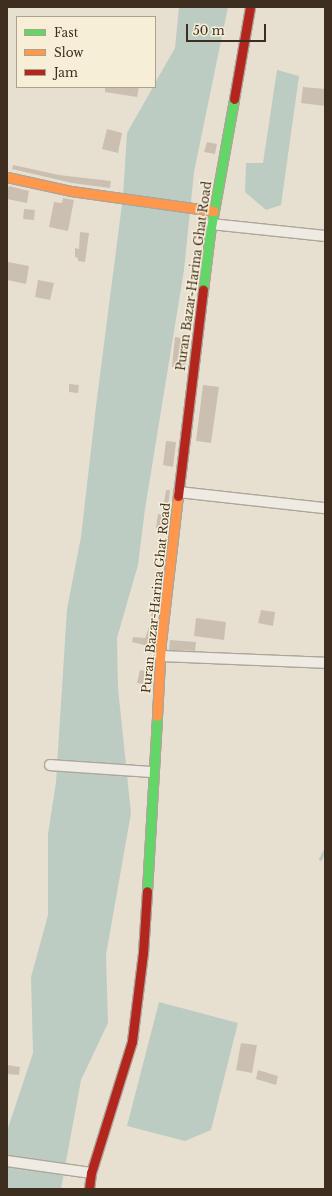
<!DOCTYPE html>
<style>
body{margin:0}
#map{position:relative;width:332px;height:1196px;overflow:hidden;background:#e7e0d1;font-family:"Libre Baskerville",serif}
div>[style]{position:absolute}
.water>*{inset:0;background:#bcccc2}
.stream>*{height:3px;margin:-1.5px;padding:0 1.5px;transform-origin:1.5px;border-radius:1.5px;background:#bcccc2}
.building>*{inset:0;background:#cbbfb2}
.roads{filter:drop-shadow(1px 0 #ada599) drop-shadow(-1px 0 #ada599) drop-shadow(0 1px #ada599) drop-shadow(0 -1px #ada599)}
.street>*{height:10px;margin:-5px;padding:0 5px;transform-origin:5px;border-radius:5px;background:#efebe3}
.fast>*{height:9px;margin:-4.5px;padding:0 4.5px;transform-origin:4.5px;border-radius:4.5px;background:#63d668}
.slow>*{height:9px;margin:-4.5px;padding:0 4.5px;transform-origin:4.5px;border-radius:4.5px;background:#ff974d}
.jam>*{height:9px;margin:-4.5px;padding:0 4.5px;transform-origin:4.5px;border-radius:4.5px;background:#b3261e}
span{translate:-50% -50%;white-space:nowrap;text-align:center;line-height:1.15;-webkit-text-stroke:3px #f7eed8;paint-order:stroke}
.street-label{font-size:12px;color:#3d2e20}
.frame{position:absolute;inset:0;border:8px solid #3d2e20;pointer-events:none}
.legend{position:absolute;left:16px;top:16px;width:140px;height:72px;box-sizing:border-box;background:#f7eed8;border:1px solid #ada18e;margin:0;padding:5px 7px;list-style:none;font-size:12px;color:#3d2e20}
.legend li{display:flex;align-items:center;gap:8px;height:20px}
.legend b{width:20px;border:1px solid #ada18e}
.scale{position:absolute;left:186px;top:24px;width:80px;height:18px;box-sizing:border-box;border:2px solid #3d2e20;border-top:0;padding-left:5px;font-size:12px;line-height:14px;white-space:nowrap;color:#3d2e20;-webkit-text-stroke:3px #f7eed8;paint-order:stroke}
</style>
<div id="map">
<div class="water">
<i style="clip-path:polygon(179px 7px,228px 7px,194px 172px,184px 270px,145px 509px,138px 565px,117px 638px,118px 688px,131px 813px,106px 955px,108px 1023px,81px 1080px,61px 1189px,7px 1189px,7px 1131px,33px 1053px,31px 977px,48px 915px,48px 834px,56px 782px,67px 609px,81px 537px,96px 406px,123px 196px,127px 133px,153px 87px,155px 87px,155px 83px,175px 48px)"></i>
<i style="clip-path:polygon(277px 70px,299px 76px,281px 205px,266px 210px,245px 192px,246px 163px,263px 163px)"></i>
<i style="clip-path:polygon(159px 1002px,238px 1023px,211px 1130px,185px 1141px,127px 1126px)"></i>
</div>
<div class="stream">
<i style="left:320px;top:859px;width:11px;rotate:-63deg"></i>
</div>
<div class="building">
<i style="clip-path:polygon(105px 87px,139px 87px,137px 97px,105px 92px)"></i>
<i style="clip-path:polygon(303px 87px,325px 89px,325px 106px,301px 103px)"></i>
<i style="clip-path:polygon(107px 129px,122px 133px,118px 153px,102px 149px)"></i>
<i style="clip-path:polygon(207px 142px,217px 144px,215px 154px,204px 152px)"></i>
<i style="clip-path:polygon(13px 165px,59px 175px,111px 181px,110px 188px,72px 183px,12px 169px)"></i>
<i style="clip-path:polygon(9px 186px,29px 191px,27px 203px,7px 199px,7px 190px)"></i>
<i style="clip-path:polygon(63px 198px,74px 200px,68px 231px,49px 227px,54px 202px,62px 203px)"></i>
<i style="clip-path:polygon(24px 209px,35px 210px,34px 220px,23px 219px)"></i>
<i style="clip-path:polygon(80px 232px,89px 233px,85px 262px,78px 261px,78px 258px,75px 257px,75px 248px,79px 249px)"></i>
<i style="clip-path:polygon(8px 262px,29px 266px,26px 284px,7px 280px)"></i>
<i style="clip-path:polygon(38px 280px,54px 283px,50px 300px,35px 297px)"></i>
<i style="clip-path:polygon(175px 337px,188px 339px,185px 368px,172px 367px)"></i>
<i style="clip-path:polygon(69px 384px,79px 385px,78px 393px,69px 392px)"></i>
<i style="clip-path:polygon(203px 385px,219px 387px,211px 443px,196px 441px)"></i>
<i style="clip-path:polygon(166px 441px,176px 442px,173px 467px,163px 465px)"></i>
<i style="clip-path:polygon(166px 490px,170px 490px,166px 529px,156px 528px,158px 514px,162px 515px)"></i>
<i style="clip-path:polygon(154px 603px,157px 604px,152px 647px,132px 642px,133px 637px,145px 638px,153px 617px,151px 616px)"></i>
<i style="clip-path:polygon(261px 610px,275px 612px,273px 626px,258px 623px)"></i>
<i style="clip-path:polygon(196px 618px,226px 622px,224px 640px,194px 636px)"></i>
<i style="clip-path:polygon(170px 640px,196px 642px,195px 651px,169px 650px)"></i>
<i style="clip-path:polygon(140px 670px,151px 672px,149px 685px,137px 683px)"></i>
<i style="clip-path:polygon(241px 1043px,257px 1045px,252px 1073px,236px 1070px)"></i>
<i style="clip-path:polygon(7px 1065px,20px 1067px,19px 1075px,7px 1074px)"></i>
<i style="clip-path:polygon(258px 1070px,278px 1076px,276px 1085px,256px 1079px)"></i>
</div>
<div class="roads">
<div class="street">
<i style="left:211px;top:224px;width:115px;rotate:6deg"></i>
<i style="left:179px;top:492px;width:147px;rotate:6.3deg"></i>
<i style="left:160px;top:656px;width:165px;rotate:2.4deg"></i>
<i style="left:50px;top:765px;width:104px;rotate:3.9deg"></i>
<i style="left:7px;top:1161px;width:85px;rotate:8.1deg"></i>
</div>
<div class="fast">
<i style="left:203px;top:290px;width:57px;rotate:-83deg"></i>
<i style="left:210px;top:233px;width:136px;rotate:-79.8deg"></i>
<i style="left:147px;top:891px;width:175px;rotate:-86.7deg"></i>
</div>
<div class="slow">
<i style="left:7px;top:177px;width:66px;rotate:12.3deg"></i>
<i style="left:71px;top:191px;width:144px;rotate:8deg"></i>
<i style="left:157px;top:716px;width:74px;rotate:-86.9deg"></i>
<i style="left:161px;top:642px;width:147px;rotate:-83.4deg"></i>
</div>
<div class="jam">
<i style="left:234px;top:99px;width:93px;rotate:-80.1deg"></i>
<i style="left:178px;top:496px;width:208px;rotate:-83.1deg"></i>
<i style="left:89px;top:1189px;width:16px;rotate:-83deg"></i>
<i style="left:91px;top:1173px;width:138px;rotate:-72.7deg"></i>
<i style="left:132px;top:1041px;width:89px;rotate:-82.9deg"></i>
<i style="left:143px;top:953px;width:62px;rotate:-86.3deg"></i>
</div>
</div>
<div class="street-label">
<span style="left:194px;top:276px;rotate:-82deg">Puran Bazar-Harina Ghat Road</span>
<span style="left:156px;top:598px;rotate:-84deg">Puran Bazar-Harina Ghat Road</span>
</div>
<div class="frame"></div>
<ul class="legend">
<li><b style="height:5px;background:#63d668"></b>Fast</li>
<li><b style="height:5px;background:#ff974d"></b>Slow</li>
<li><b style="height:5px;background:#b3261e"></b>Jam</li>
</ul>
<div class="scale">50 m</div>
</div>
